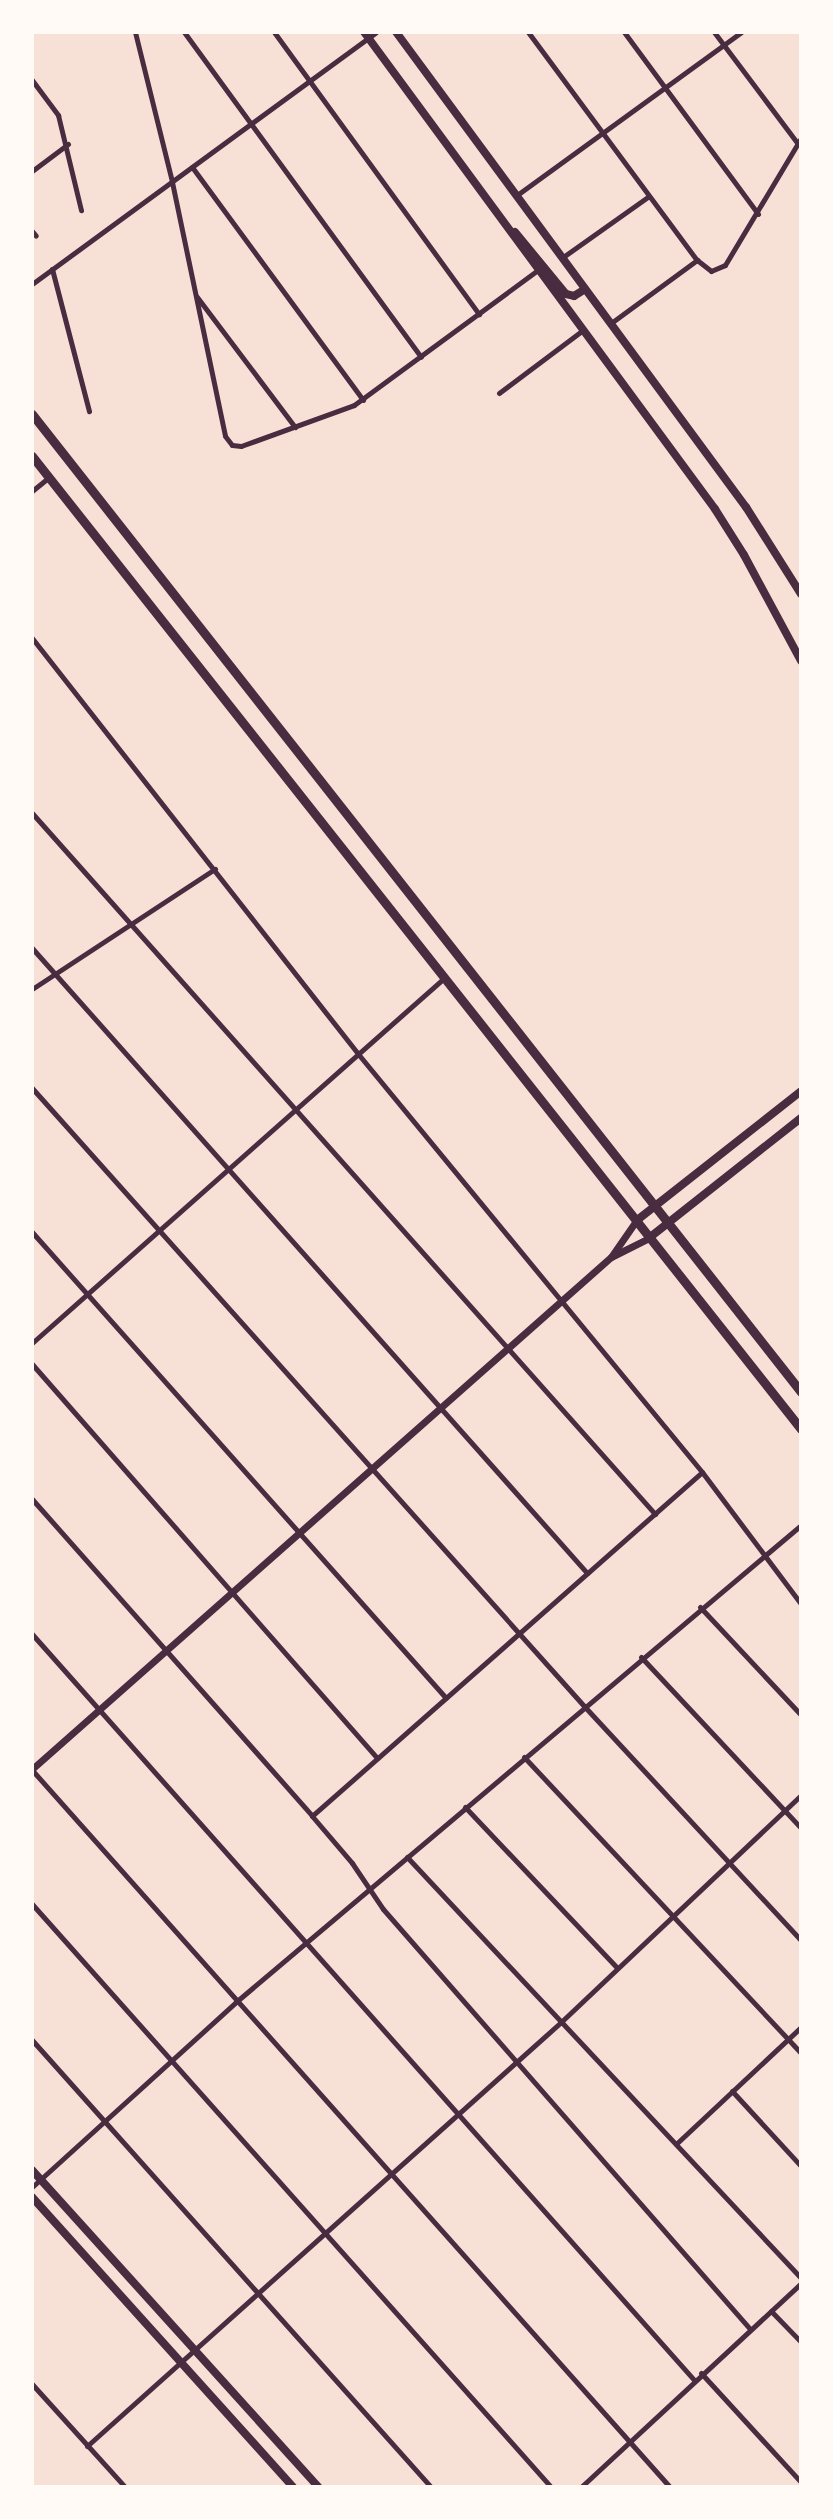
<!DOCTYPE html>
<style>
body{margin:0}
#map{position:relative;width:833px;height:2519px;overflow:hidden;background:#f7e1d7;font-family:Raleway,sans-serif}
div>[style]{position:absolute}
.minor>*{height:5px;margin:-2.5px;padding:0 2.5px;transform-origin:2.5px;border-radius:2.5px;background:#4a2c40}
.tertiary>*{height:7px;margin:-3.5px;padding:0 3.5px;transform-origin:3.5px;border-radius:3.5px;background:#4a2c40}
.secondary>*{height:8px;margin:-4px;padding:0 4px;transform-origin:4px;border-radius:4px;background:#4a2c40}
.primary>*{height:9px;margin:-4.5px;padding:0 4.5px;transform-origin:4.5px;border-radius:4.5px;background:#4a2c40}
span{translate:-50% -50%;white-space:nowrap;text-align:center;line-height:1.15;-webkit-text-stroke:6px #fffaf5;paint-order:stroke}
.frame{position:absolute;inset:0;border:34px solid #fffaf5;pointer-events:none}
</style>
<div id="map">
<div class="minor">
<i style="left:135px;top:32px;width:154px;rotate:76.1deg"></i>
<i style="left:172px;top:182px;width:259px;rotate:78.2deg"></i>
<i style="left:225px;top:436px;width:11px;rotate:52deg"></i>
<i style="left:232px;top:445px;width:9px;rotate:6deg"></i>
<i style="left:241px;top:446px;width:120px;rotate:-19.9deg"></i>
<i style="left:354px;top:405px;width:228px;rotate:-36.3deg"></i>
<i style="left:184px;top:32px;width:402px;rotate:53.9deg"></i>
<i style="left:274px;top:32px;width:349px;rotate:54deg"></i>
<i style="left:528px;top:32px;width:284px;rotate:53.5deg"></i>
<i style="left:697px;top:260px;width:18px;rotate:38deg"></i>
<i style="left:711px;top:271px;width:15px;rotate:-23deg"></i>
<i style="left:725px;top:265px;width:148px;rotate:-59.1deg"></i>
<i style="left:624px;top:32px;width:226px;rotate:53.6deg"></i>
<i style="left:714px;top:32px;width:140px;rotate:53.1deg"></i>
<i style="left:32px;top:80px;width:44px;rotate:53.4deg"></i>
<i style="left:58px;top:115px;width:98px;rotate:76.4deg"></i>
<i style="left:192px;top:167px;width:289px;rotate:53.7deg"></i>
<i style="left:32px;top:171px;width:45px;rotate:-36.9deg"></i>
<i style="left:517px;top:195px;width:277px;rotate:-36deg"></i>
<i style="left:32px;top:231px;width:6px;rotate:51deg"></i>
<i style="left:563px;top:257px;width:105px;rotate:-35.3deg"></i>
<i style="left:52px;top:269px;width:147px;rotate:75.4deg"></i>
<i style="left:32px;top:284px;width:426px;rotate:-36.2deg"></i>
<i style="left:197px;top:297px;width:163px;rotate:53deg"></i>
<i style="left:611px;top:323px;width:107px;rotate:-36.2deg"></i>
<i style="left:499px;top:393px;width:105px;rotate:-36.9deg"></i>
<i style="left:32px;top:491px;width:21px;rotate:-39deg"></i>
<i style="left:32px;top:638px;width:530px;rotate:51.9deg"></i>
<i style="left:359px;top:1055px;width:540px;rotate:50.56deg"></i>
<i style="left:702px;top:1472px;width:165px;rotate:53.1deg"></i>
<i style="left:32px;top:813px;width:938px;rotate:48.37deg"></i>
<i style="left:32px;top:948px;width:836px;rotate:48.39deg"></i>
<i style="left:32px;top:989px;width:219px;rotate:-33.3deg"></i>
<i style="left:32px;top:1088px;width:829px;rotate:48.23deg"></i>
<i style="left:584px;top:1706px;width:319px;rotate:47.2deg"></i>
<i style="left:32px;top:1232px;width:623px;rotate:48.38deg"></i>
<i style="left:32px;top:1343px;width:550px;rotate:-41.54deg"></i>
<i style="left:32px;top:1364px;width:524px;rotate:48.79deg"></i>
<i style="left:32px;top:1499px;width:423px;rotate:48.5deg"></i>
<i style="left:312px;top:1816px;width:62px;rotate:49.6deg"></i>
<i style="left:352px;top:1863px;width:55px;rotate:56deg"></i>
<i style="left:383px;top:1909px;width:558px;rotate:48.85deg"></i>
<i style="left:700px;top:1607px;width:148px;rotate:46.9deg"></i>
<i style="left:32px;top:1634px;width:997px;rotate:48.41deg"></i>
<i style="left:641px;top:1657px;width:234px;rotate:46.9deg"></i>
<i style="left:524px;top:1757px;width:405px;rotate:46.9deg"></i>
<i style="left:32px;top:1770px;width:960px;rotate:48.34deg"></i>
<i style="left:465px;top:1807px;width:221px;rotate:46.6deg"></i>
<i style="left:312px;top:1816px;width:520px;rotate:-41.41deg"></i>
<i style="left:407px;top:1857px;width:577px;rotate:46.9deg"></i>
<i style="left:32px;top:1904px;width:781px;rotate:48.32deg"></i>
<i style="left:32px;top:2040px;width:599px;rotate:48.25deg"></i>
<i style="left:732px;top:2091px;width:102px;rotate:47.4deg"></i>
<i style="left:676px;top:2144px;width:171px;rotate:-43.1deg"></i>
<i style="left:32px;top:2187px;width:277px;rotate:-42.2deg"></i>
<i style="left:237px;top:2001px;width:738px;rotate:-40.16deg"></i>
<i style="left:771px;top:2311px;width:43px;rotate:45.9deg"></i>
<i style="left:701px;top:2373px;width:148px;rotate:47.5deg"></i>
<i style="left:32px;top:2384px;width:139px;rotate:47.9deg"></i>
<i style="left:87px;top:2446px;width:636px;rotate:-41.81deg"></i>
<i style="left:561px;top:2022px;width:330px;rotate:-43.4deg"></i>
<i style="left:581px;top:2487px;width:300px;rotate:-42.8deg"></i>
</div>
<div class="tertiary">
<i style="left:613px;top:1256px;width:40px;rotate:-26.6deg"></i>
<i style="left:32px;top:1769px;width:773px;rotate:-41.49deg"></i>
<i style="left:611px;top:1257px;width:44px;rotate:-55.2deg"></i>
</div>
<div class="secondary">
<i style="left:364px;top:32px;width:592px;rotate:53.65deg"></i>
<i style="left:715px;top:509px;width:54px;rotate:57.8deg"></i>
<i style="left:744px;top:555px;width:120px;rotate:61.7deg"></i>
<i style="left:396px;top:32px;width:590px;rotate:53.62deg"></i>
<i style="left:746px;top:507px;width:103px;rotate:57.7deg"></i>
<i style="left:515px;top:232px;width:80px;rotate:50.6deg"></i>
<i style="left:566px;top:294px;width:8px;rotate:14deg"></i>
<i style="left:574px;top:296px;width:13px;rotate:-32deg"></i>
<i style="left:636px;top:1221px;width:210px;rotate:-38.2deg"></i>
<i style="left:649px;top:1238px;width:194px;rotate:-38.3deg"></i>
<i style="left:32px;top:2170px;width:427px;rotate:47.9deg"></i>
<i style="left:32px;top:2197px;width:390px;rotate:48deg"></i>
</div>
<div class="primary">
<i style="left:32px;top:414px;width:1244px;rotate:51.82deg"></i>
<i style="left:32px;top:456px;width:1240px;rotate:51.68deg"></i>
</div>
<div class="frame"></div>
</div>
